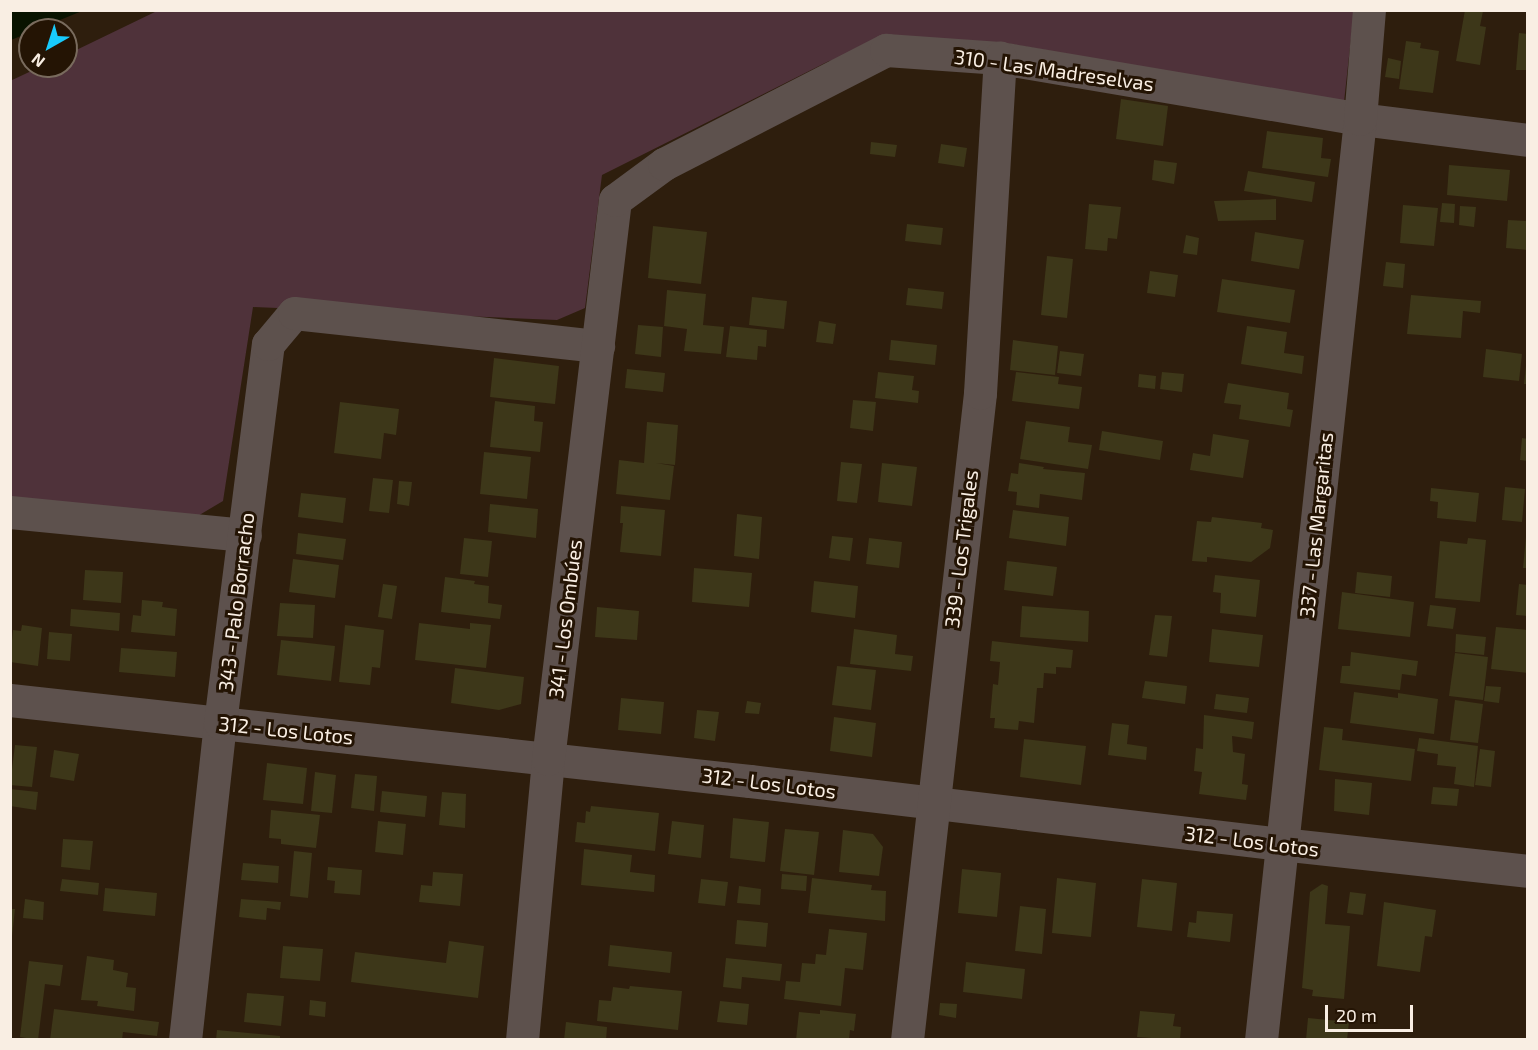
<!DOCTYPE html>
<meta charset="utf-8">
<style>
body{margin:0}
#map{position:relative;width:1538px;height:1050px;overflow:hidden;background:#2e1e0d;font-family:"Exo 2",sans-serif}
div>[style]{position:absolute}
.green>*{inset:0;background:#4f323a}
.water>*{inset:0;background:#091300}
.building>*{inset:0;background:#3d3719}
.minor>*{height:33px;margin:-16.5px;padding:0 16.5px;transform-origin:16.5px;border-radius:16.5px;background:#5d514d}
span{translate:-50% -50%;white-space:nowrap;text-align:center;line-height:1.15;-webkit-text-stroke:6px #241404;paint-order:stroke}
.street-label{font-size:20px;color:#f9eee3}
.frame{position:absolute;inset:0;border:12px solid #f9eee3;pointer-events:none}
.north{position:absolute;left:18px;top:18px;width:60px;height:60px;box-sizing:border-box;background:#241404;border:2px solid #796b5d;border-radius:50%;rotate:219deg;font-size:16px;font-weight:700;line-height:24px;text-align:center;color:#f9eee3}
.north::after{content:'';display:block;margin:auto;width:21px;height:27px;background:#18cafc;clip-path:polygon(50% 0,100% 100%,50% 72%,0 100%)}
.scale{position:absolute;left:1325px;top:1005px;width:88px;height:27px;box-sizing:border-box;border:3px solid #f9eee3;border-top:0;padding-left:8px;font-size:18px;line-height:21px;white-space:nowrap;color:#f9eee3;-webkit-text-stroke:4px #241404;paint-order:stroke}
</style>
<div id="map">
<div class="green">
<i style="clip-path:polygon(159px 10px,1354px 11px,1344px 102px,1005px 43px,829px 61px,602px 175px,585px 308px,557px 320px,253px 307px,223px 501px,196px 517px,11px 497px,10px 81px,42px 66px,66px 66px,66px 55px)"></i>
</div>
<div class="water">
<i style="clip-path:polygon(11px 10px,82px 10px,82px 11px,11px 40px)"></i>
</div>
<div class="building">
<i style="clip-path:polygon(1465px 10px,1483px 11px,1480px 26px,1486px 27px,1480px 65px,1456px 61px)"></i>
<i style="clip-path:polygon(1519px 33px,1528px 34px,1528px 70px,1516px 70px)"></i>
<i style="clip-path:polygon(1406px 41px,1421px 43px,1420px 48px,1439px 51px,1433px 93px,1399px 89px)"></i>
<i style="clip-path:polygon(1388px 58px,1401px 61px,1399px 79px,1385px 77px)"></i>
<i style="clip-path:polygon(1121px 99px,1168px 106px,1163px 146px,1116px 139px)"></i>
<i style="clip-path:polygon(1267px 131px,1323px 138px,1321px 158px,1331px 159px,1328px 177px,1262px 168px)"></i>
<i style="clip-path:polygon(871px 142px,897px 145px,895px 157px,870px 154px)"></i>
<i style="clip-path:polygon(941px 144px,967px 148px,964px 167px,938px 163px)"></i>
<i style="clip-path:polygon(1154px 160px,1177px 163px,1174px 184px,1152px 180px)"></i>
<i style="clip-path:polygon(1449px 165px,1510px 170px,1507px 201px,1447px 195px)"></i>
<i style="clip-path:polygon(1248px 171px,1315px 182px,1312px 202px,1244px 191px)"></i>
<i style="clip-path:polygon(1276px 199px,1276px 220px,1218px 221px,1214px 201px)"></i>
<i style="clip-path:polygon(1442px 203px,1455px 204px,1454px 223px,1440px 222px)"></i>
<i style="clip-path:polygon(1089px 204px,1121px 207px,1117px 239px,1108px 238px,1107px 251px,1085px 249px)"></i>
<i style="clip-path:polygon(1403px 205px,1438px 208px,1434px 246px,1400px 243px)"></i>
<i style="clip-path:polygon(1460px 206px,1476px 207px,1474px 227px,1459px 225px)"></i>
<i style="clip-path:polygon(1508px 220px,1528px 221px,1528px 250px,1506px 248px)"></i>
<i style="clip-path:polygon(907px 224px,943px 228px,941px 245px,905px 241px)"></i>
<i style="clip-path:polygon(653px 226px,707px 232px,701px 284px,648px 278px)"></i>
<i style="clip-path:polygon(1255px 232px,1304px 240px,1299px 269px,1251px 261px)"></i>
<i style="clip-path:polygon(1186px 235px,1199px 238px,1197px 255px,1183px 253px)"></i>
<i style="clip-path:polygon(1047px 256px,1073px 259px,1067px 318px,1041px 315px)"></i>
<i style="clip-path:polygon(1386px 262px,1405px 264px,1403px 288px,1383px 286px)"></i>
<i style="clip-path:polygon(1150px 271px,1178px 275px,1175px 297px,1147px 293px)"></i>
<i style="clip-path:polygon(1222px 279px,1295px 290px,1290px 323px,1217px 312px)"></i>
<i style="clip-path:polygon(908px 288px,944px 292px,942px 309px,906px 305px)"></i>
<i style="clip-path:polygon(667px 290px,706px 294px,703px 325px,724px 327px,721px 354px,684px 351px,687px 329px,664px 326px)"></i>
<i style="clip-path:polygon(1411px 295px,1481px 301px,1480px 313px,1463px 311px,1461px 338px,1407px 334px)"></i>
<i style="clip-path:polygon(752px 297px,787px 301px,784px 329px,749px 325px)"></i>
<i style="clip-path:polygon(819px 321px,836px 324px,833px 344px,816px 342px)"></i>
<i style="clip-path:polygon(638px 325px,663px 327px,661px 357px,635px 354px)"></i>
<i style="clip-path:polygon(730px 326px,767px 330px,766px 347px,758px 346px,757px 360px,726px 357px)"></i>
<i style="clip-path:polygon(1247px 326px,1287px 332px,1284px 353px,1304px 356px,1302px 374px,1241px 364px)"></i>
<i style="clip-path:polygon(891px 340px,937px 345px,935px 365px,889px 360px)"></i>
<i style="clip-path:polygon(1013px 340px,1058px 346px,1055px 375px,1010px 370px)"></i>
<i style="clip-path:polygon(1486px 349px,1522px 354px,1519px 381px,1483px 377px)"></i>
<i style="clip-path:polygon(1060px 351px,1084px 354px,1081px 376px,1057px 373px)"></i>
<i style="clip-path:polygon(494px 358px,559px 366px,555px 404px,490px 397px)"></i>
<i style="clip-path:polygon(1526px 366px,1528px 366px,1528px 384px,1524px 384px)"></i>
<i style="clip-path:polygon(627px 369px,665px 373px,663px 392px,625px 388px)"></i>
<i style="clip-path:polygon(878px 372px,914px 376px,912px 390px,919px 391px,918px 403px,875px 398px)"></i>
<i style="clip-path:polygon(1016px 372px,1059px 377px,1058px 384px,1082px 387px,1079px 409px,1012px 401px)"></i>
<i style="clip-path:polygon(1162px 372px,1184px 374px,1182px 392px,1160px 389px)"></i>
<i style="clip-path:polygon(1139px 374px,1156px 376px,1155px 389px,1138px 387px)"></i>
<i style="clip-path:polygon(1228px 383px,1289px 393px,1287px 409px,1293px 410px,1290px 427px,1239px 419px,1241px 405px,1224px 403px)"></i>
<i style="clip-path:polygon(853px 400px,876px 402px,873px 431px,850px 428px)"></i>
<i style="clip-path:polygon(495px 401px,535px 406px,534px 421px,543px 422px,540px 452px,490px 447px)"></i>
<i style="clip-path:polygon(340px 402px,399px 409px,396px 435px,384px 433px,381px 459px,334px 453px)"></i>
<i style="clip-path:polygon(1026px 421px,1070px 427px,1068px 442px,1092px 445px,1088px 469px,1020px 459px)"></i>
<i style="clip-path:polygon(647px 422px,678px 425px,675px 465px,656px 463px,674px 466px,670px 500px,616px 494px,619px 460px,644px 463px)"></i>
<i style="clip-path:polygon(1102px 431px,1163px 441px,1160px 460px,1099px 450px)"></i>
<i style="clip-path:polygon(1213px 434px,1249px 440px,1243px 478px,1190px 470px,1193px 453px,1210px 456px)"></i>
<i style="clip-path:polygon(1522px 438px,1528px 439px,1528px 461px,1520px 460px)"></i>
<i style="clip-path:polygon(484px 452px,531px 457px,527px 499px,480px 494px)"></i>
<i style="clip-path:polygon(841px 462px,862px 464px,857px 503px,837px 501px)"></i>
<i style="clip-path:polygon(882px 463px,917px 467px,912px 506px,878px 502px)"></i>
<i style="clip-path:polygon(1019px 463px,1044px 467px,1043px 469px,1085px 473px,1082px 500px,1040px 494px,1039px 508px,1016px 505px,1017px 492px,1008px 491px,1011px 473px,1018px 474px)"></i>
<i style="clip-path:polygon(373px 478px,393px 480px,389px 513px,369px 511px)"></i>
<i style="clip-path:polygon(399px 481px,412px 482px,409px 506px,397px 504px)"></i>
<i style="clip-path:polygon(1505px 487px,1525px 489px,1522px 522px,1502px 520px)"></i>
<i style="clip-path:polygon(1431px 488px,1479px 493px,1476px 522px,1437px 518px,1438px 502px,1430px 501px)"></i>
<i style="clip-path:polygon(301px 493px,346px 498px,343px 523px,298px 517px)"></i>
<i style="clip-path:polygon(490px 504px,538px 509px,536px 538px,488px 532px)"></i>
<i style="clip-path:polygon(621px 506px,665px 510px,661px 556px,620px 552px,623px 523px,620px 523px)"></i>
<i style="clip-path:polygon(1013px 510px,1069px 517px,1066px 546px,1009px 538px)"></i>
<i style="clip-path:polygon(737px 514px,762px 517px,759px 559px,734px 556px)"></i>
<i style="clip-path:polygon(1212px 517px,1262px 523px,1261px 528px,1273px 530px,1270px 548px,1251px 562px,1207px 557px,1207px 562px,1192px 561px,1197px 521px,1211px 522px)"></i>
<i style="clip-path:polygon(298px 533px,346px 539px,343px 560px,296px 554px)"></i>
<i style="clip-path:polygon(832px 536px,853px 538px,850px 561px,829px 558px)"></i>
<i style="clip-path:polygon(1526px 537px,1528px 537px,1528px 568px,1523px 568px)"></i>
<i style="clip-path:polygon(464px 538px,492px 541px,488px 577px,460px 574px)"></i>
<i style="clip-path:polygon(869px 538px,902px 542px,899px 568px,866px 564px)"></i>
<i style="clip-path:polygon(1468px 538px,1486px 540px,1480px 602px,1435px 598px,1440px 541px,1467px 544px)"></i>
<i style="clip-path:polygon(293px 559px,339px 565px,335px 598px,289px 592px)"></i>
<i style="clip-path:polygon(1007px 561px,1057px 567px,1053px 596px,1004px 590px)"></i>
<i style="clip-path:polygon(694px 568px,752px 573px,749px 607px,692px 602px)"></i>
<i style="clip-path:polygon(85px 570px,123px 572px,121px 603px,83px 600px)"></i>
<i style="clip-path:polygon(1357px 572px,1392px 576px,1390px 597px,1355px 593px)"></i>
<i style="clip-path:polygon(1215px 575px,1260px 580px,1256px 617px,1220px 613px,1221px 593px,1213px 592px)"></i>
<i style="clip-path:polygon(445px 577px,475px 581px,474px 584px,489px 586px,488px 603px,502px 605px,500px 619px,441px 612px)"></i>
<i style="clip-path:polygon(814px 581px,858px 586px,855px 618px,811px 612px)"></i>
<i style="clip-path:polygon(383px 584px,397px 586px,392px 619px,378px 617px)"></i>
<i style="clip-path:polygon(1519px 584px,1528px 585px,1528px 616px,1516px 615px)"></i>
<i style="clip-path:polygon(1342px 592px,1414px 602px,1410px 637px,1338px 629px)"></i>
<i style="clip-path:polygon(142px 600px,163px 602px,162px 607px,177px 609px,175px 636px,131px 632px,133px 615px,141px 616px)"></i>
<i style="clip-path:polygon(280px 603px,315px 605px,313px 638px,277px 636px)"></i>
<i style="clip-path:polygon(1430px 605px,1456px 608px,1453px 629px,1427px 626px)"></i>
<i style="clip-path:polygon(1022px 606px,1089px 611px,1088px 642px,1020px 637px)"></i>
<i style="clip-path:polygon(597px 607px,639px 611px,637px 640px,595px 637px)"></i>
<i style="clip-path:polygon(71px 609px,120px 613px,119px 631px,70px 626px)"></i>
<i style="clip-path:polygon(1155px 615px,1172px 616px,1167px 657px,1149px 655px)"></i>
<i style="clip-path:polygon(419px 623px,470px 629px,470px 623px,491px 625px,486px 668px,415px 660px)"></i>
<i style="clip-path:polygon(22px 625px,42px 628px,38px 666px,10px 662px,13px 630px,21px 631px)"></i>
<i style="clip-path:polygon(345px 625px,384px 630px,380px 668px,372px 667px,370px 685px,339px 682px)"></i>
<i style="clip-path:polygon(1496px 627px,1528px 630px,1528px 673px,1491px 669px)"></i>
<i style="clip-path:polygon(854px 629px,897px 635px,895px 654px,913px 656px,911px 671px,850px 664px)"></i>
<i style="clip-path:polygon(1212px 629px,1263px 635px,1259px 667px,1209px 662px)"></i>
<i style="clip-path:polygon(49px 632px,72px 634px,70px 661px,47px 659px)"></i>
<i style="clip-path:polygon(1456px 634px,1486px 637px,1484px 655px,1455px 652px)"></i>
<i style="clip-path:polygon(281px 640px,335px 646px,331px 681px,277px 675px)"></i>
<i style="clip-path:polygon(992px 641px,1073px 650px,1071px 668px,1056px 667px,1056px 674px,1044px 673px,1043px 688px,1037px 688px,1034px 723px,1019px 721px,1018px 730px,994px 728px,995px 718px,990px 718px,993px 684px,998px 685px,1000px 662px,990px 661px)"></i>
<i style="clip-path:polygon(121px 648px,177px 652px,175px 677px,119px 672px)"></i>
<i style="clip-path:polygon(1351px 652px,1418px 661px,1416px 676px,1402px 674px,1400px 690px,1340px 683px,1342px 666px,1350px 666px)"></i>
<i style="clip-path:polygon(1455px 653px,1488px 657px,1483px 700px,1449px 696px)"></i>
<i style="clip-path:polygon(837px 666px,876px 670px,871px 710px,832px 705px)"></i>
<i style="clip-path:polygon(455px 668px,524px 677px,521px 704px,499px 710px,451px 703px)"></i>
<i style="clip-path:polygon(1145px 681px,1187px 686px,1185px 704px,1142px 698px)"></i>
<i style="clip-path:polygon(1486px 686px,1501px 687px,1499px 703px,1484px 701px)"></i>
<i style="clip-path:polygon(1354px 692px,1398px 698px,1398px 693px,1438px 699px,1434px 734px,1350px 723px)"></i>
<i style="clip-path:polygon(1216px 694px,1249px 698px,1247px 713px,1214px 709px)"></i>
<i style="clip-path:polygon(621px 698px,664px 702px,661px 734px,618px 730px)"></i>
<i style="clip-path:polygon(1455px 700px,1483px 704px,1478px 743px,1450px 740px)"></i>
<i style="clip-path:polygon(747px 701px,761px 703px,759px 714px,745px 713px)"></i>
<i style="clip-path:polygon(697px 710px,719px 712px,715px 741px,694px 738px)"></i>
<i style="clip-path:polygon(1204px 715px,1254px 722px,1252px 739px,1232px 736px,1233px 752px,1245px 754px,1242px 784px,1248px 785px,1246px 800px,1199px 794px,1202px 772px,1194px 771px,1196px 748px,1203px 749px)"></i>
<i style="clip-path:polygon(834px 717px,876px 723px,872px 757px,830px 751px)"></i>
<i style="clip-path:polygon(1112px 723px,1129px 725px,1127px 744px,1147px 747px,1146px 760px,1108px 755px)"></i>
<i style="clip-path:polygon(1324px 727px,1343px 729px,1342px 740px,1415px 749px,1411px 781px,1319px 770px)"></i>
<i style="clip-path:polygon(1419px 738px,1478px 746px,1474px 787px,1454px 784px,1456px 767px,1437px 765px,1438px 754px,1417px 751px)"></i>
<i style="clip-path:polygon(1024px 739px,1086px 746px,1081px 785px,1020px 777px)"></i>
<i style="clip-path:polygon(15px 745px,37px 747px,32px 787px,10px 785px)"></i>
<i style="clip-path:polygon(1480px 749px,1495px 751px,1491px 787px,1475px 785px)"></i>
<i style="clip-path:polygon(54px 750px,79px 754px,74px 781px,50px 777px)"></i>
<i style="clip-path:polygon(267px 763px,307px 768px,303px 804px,263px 800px)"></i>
<i style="clip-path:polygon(315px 772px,336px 775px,332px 813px,311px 811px)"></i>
<i style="clip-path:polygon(355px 774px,377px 776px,374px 811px,351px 808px)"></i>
<i style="clip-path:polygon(1335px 779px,1372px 783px,1369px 815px,1334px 811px)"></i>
<i style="clip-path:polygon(1433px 787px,1459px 789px,1457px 806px,1431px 804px)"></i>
<i style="clip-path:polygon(10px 789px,38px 792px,36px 810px,10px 806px)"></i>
<i style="clip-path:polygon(382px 791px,427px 796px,425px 817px,380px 812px)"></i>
<i style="clip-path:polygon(442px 792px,466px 794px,465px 828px,439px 825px)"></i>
<i style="clip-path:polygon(591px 806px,659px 813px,655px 851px,575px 842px,577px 822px,585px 823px,586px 811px,590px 812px)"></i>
<i style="clip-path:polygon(271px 810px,320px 815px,316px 848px,281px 844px,281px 839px,269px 838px)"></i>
<i style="clip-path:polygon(733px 818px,769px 822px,765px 862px,730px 858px)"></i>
<i style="clip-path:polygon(378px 821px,406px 824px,403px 855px,375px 852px)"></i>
<i style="clip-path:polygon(672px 821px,704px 825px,701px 858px,668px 854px)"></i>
<i style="clip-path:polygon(785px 829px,819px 832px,814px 875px,780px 871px)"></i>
<i style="clip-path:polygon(843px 830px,873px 834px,883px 847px,879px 876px,839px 872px)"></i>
<i style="clip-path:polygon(63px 839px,93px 841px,90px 870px,61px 867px)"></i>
<i style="clip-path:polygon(584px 849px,632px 855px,630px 872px,655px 875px,654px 892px,581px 885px)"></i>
<i style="clip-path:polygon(294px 851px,312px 853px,308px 898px,290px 896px)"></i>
<i style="clip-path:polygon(243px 863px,279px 866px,278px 883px,241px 880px)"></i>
<i style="clip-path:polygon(328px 867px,362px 870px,360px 895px,334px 893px,335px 881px,327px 880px)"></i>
<i style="clip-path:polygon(962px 869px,1001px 873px,997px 917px,958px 913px)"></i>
<i style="clip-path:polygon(433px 872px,463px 874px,460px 906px,419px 902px,421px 885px,432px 886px)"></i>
<i style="clip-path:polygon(782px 874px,807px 876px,806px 891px,781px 889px)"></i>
<i style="clip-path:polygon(812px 878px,872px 885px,871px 890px,886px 891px,885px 921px,808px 913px)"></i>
<i style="clip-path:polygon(1057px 878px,1096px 883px,1091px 937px,1052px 933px)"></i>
<i style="clip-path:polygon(62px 879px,99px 883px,98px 895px,60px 891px)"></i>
<i style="clip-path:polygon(701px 879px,728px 882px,725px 906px,698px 903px)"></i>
<i style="clip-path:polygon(1142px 879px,1177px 883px,1172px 931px,1137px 927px)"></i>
<i style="clip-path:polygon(1322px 884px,1328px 886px,1325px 924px,1350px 926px,1344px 999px,1312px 996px,1313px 990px,1302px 988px,1310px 892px)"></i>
<i style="clip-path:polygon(739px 886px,761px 889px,760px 905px,737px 903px)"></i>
<i style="clip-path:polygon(105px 888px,157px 893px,155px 916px,103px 911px)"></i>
<i style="clip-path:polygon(1350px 892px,1366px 894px,1363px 915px,1347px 913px)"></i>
<i style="clip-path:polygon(25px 899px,44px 902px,43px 920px,23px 918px)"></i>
<i style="clip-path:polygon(241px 899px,281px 902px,280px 910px,267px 908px,266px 920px,239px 917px)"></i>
<i style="clip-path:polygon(1384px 902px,1436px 910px,1432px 937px,1425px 936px,1420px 972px,1377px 966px)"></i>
<i style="clip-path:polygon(1020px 906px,1046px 909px,1042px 954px,1015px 951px)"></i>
<i style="clip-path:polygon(10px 909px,15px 909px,12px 936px,10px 936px)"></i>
<i style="clip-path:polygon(1197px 911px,1233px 914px,1230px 942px,1187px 937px,1189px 922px,1196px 923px)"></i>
<i style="clip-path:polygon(737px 920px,768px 923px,766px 947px,735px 944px)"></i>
<i style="clip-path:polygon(829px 929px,867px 933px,863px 970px,845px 968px,841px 1006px,784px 999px,786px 981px,800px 982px,802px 963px,815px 964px,816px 954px,826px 955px)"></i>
<i style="clip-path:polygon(449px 941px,484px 946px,478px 998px,351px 982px,355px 952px,446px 963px)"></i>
<i style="clip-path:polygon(610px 945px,672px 952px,670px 973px,608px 966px)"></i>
<i style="clip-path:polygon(283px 946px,323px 949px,320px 981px,280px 978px)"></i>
<i style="clip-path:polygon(87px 956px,114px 960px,113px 970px,128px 973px,126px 987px,136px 988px,134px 1011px,97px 1006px,98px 1001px,81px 1000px)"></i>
<i style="clip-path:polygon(726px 958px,782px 964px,780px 981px,742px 977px,741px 989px,723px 987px)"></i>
<i style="clip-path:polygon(29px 961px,63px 965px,60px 986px,45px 984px,38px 1040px,20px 1037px)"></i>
<i style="clip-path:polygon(966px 962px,1025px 969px,1022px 999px,963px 992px)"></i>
<i style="clip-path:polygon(630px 986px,682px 991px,678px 1030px,597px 1021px,599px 1000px,611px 1001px,613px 987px,629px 989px)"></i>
<i style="clip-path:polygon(247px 993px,284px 996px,281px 1026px,244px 1022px)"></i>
<i style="clip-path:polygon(310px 1000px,326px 1002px,325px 1017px,309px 1015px)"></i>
<i style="clip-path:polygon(720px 1001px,749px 1004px,747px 1025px,717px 1022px)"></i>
<i style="clip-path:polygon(940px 1003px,957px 1004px,956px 1018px,939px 1015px)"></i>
<i style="clip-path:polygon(54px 1009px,159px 1022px,157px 1036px,123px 1032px,122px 1040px,50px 1040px)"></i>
<i style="clip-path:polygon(820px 1010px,856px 1014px,854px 1031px,850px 1030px,849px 1040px,796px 1040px,799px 1012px,820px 1014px)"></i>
<i style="clip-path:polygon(1140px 1011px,1175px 1014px,1173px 1026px,1181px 1027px,1180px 1040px,1137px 1037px)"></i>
<i style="clip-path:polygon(1308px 1018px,1349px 1022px,1347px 1040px,1306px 1040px)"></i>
<i style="clip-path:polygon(566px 1022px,607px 1027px,606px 1040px,564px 1040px)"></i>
<i style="clip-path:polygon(217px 1030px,280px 1036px,280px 1040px,216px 1040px)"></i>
</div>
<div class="minor">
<i style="left:10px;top:512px;width:236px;rotate:5.6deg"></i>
<i style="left:10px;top:700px;width:744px;rotate:6.25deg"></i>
<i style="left:750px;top:781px;width:535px;rotate:6.77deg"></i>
<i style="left:1281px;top:844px;width:248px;rotate:6.2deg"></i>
<i style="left:185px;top:1040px;width:319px;rotate:-83.7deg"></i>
<i style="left:220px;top:723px;width:382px;rotate:-82.8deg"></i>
<i style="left:268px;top:344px;width:40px;rotate:-50deg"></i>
<i style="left:294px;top:313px;width:306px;rotate:6.2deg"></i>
<i style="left:522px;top:1040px;width:282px;rotate:-84.7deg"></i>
<i style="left:548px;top:759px;width:563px;rotate:-83.17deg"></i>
<i style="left:615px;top:200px;width:61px;rotate:-36.3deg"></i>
<i style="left:664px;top:164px;width:250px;rotate:-27.2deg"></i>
<i style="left:886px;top:50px;width:114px;rotate:4deg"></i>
<i style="left:1000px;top:58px;width:365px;rotate:9.6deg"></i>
<i style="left:1360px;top:119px;width:169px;rotate:7.1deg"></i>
<i style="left:907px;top:1040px;width:651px;rotate:-83.56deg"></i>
<i style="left:980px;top:393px;width:336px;rotate:-86.6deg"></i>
<i style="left:1261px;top:1040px;width:926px;rotate:-83.86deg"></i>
<i style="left:1360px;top:119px;width:109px;rotate:-85.3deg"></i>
</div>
<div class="street-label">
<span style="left:1054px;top:70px;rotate:8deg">310 - Las Madreselvas</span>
<span style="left:1316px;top:525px;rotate:-84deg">337 - Las Margaritas</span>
<span style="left:961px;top:549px;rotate:-83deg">339 - Los Trigales</span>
<span style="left:236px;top:602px;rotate:-83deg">343 - Palo Borracho</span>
<span style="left:565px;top:619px;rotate:-83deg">341 - Los Ombúes</span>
<span style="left:286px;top:730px;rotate:6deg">312 - Los Lotos</span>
<span style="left:769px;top:783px;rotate:7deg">312 - Los Lotos</span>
<span style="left:1252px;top:841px;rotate:7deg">312 - Los Lotos</span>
</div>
<div class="frame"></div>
<div class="north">N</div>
<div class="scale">20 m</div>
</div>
